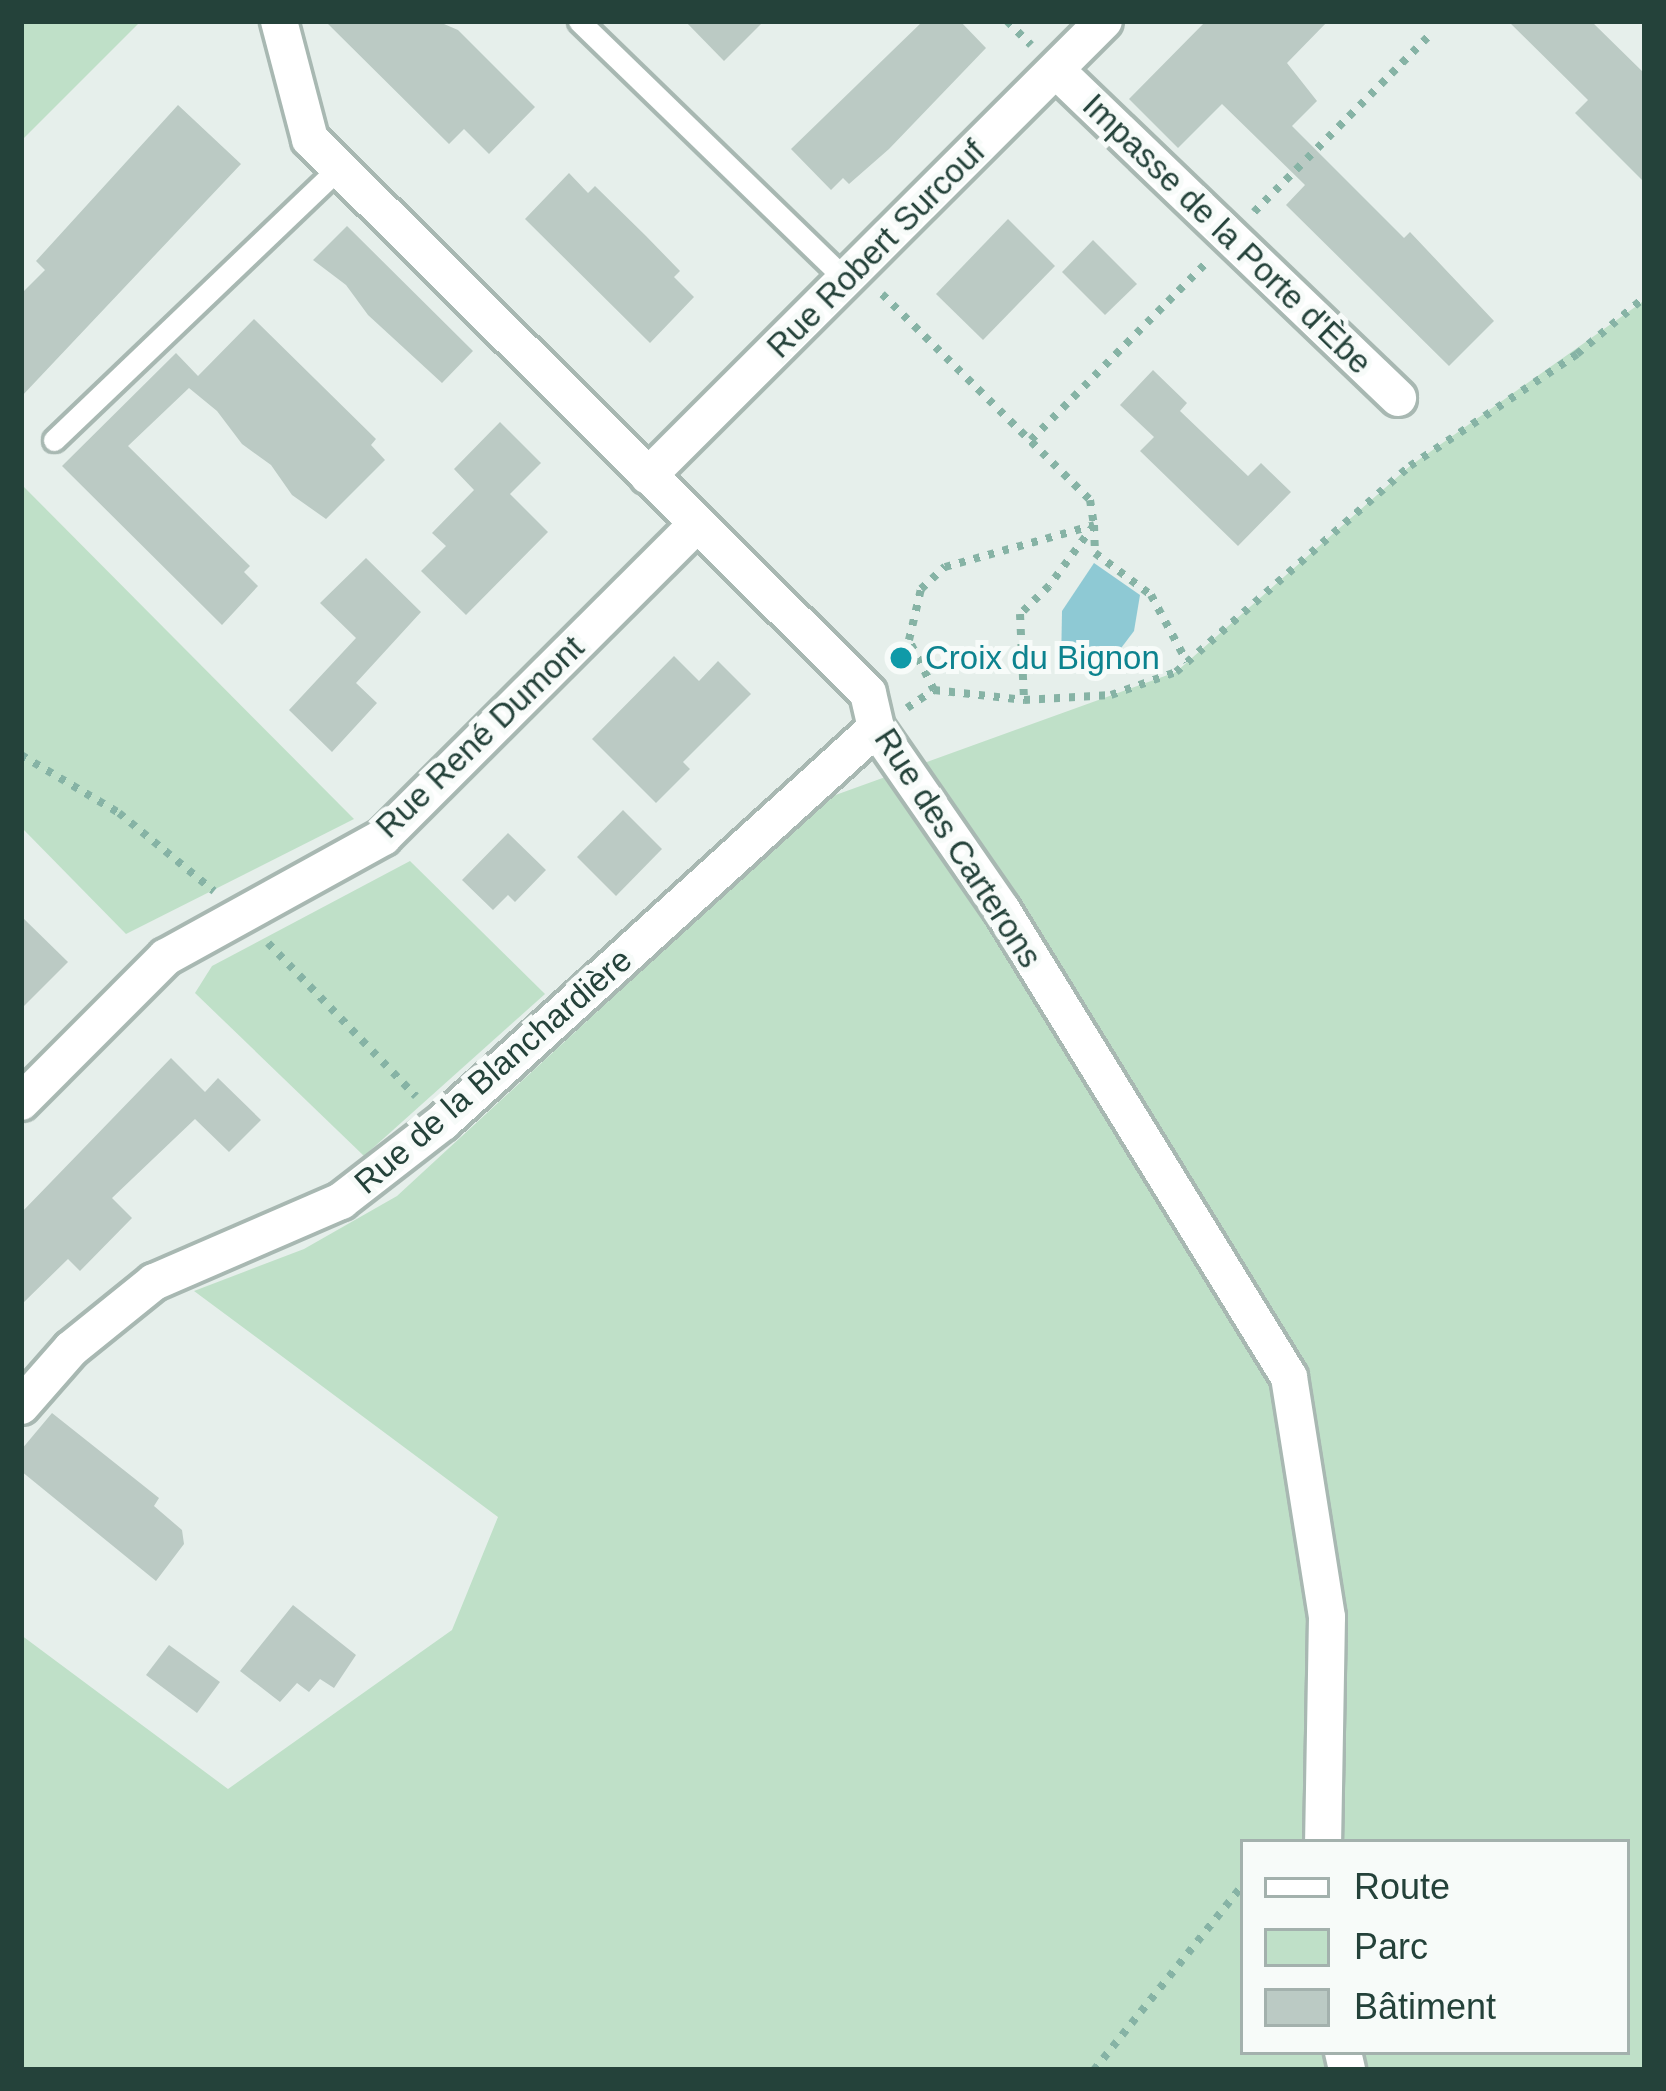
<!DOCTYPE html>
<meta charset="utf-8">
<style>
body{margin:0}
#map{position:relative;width:1666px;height:2091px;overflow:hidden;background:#e6efeb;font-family:Arial,sans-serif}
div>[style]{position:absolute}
.green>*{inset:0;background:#bfe0c8}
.water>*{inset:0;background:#8ec9d4}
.building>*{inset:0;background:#bbcac4}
.path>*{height:8px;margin-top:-4px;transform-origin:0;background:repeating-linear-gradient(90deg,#86b3a5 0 6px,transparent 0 15px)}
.roads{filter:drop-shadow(3px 0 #a8b8b2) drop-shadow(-3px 0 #a8b8b2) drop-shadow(0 3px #a8b8b2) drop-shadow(0 -3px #a8b8b2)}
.service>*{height:21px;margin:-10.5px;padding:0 10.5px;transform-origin:10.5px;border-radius:10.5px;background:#fff}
.minor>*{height:36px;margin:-18px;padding:0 18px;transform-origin:18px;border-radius:18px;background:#fff}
.dots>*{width:33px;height:33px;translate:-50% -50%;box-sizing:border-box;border:6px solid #f7fbf9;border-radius:50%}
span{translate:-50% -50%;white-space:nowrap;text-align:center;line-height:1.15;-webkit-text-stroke:10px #f7fbf9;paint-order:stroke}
.street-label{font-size:33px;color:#24423a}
.culture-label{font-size:33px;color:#0d838f}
.left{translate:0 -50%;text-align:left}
.frame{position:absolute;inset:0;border:24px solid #24423a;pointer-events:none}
.legend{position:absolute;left:1240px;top:1839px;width:390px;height:216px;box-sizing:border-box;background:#f7fbf9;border:3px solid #a3b1ad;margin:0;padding:15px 21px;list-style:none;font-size:36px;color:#24423a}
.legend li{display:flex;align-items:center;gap:24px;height:60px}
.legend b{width:60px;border:3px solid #a3b1ad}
</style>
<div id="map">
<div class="green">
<i style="clip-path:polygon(21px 21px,141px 21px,21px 141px)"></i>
<i style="clip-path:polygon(evenodd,1645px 300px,1645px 2070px,21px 2070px,21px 1635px,228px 1789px,452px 1630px,498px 1517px,194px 1291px,304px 1249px,397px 1196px,830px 797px,1176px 672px,1410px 466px,1645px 300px,1243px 1842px,1627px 1842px,1627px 2052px,1243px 2052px,1243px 1842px)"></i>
<i style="clip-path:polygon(21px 484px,354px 819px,126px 934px,21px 827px)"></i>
<i style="clip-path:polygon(410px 861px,545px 994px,364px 1156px,195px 993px,212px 966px)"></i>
</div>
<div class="water">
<i style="clip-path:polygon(1094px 563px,1140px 595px,1134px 631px,1106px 668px,1061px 667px,1062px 611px)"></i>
</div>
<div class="building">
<i style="clip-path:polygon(325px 21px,437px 21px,458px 30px,535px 107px,489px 154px,464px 129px,449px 144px)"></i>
<i style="clip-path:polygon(685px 21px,764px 21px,724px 61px)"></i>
<i style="clip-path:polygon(923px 21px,960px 21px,986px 48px,889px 149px,849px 184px,843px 178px,831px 190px,791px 149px)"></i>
<i style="clip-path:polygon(1206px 21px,1328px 21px,1287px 63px,1317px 101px,1292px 126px,1404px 238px,1410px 232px,1494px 321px,1449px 366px,1286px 205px,1305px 185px,1222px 104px,1178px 148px,1129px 99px)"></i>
<i style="clip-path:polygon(1508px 21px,1591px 21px,1645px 74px,1645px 183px,1575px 113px,1588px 100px)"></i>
<i style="clip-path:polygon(178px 105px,241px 164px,21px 397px,21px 294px,45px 270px,36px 261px)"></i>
<i style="clip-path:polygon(569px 173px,588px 193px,595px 186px,646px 236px,680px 271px,674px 277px,694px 297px,650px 343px,525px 219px)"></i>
<i style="clip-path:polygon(1008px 219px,1055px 266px,983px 340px,936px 294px)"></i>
<i style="clip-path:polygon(347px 226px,473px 351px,442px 383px,368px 315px,346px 285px,313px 260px)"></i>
<i style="clip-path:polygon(1093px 240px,1137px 284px,1105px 315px,1062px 272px)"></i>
<i style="clip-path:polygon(254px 319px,376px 439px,371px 445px,385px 460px,326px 519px,292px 495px,271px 465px,242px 444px,217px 411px,189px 388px,128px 446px,250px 566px,244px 572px,258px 586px,222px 625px,62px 466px,176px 353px,198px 376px)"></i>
<i style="clip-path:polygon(1153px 370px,1187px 403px,1180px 411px,1248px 476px,1261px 463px,1291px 492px,1238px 546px,1140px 451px,1154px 437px,1120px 405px)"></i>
<i style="clip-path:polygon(500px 422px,541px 463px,510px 494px,548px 532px,466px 615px,421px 571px,446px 546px,432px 533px,474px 490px,454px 469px)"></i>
<i style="clip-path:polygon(366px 558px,421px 612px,356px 683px,377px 703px,332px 752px,289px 710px,356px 638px,320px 603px)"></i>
<i style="clip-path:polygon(674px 656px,699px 681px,718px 661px,751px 694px,683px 762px,690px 769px,656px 803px,592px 739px)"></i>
<i style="clip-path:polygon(623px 810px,662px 849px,616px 896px,577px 857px)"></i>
<i style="clip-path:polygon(508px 833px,546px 870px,515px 902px,508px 895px,493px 910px,462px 880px)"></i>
<i style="clip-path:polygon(21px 916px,68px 962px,21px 1009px)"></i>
<i style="clip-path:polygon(171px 1058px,205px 1092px,218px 1078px,261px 1120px,229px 1152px,195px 1119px,112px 1198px,132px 1218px,80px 1271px,68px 1259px,21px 1305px,21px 1213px)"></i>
<i style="clip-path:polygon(52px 1413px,159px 1498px,154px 1506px,182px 1530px,184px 1544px,156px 1581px,21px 1471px,21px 1450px)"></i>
<i style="clip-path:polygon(293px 1605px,356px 1655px,334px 1688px,320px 1679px,309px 1692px,297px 1683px,280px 1702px,240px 1671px)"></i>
<i style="clip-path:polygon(169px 1645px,220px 1682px,197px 1713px,146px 1675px)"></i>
</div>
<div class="path">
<i style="left:1007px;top:21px;width:34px;rotate:45deg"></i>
<i style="left:1254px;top:212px;width:251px;rotate:-45.2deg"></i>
<i style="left:882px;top:294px;width:293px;rotate:44.7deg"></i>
<i style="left:1090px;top:500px;width:25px;rotate:81deg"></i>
<i style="left:1094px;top:525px;width:76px;rotate:126.4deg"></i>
<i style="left:1049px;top:586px;width:40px;rotate:136deg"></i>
<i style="left:1020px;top:614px;width:86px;rotate:87.3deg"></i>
<i style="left:1031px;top:440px;width:250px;rotate:-45.3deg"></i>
<i style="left:934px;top:690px;width:56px;rotate:-116.6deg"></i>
<i style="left:909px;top:640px;width:52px;rotate:-76.8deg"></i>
<i style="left:921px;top:589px;width:33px;rotate:-43deg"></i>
<i style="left:945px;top:567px;width:155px;rotate:-15.7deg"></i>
<i style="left:1094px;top:525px;width:28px;rotate:88deg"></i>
<i style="left:1095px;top:553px;width:70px;rotate:36.9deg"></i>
<i style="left:1151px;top:595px;width:76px;rotate:61.8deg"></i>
<i style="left:907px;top:708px;width:32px;rotate:-34deg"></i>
<i style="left:934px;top:690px;width:91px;rotate:6.3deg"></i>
<i style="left:1024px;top:700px;width:87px;rotate:-3.3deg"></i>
<i style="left:1111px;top:695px;width:69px;rotate:-19.5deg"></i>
<i style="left:1176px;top:672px;width:312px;rotate:-41.4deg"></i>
<i style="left:1410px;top:466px;width:201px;rotate:-33.8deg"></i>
<i style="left:1577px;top:354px;width:89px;rotate:-40deg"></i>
<i style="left:21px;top:755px;width:114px;rotate:30.6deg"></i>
<i style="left:119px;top:813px;width:123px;rotate:39.4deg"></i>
<i style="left:268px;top:943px;width:213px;rotate:46deg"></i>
<i style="left:1094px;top:2070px;width:238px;rotate:-51.2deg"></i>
</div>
<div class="roads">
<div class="service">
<i style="left:579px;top:21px;width:372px;rotate:44.1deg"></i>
<i style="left:54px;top:440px;width:394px;rotate:-43.7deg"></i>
</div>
<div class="minor">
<i style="left:279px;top:21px;width:122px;rotate:75.3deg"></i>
<i style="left:310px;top:139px;width:786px;rotate:44.79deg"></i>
<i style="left:868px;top:693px;width:36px;rotate:77deg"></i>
<i style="left:876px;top:728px;width:221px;rotate:55.3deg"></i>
<i style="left:1002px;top:910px;width:548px;rotate:58.43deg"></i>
<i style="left:1289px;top:1377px;width:243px;rotate:81deg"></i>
<i style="left:1327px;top:1617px;width:225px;rotate:91deg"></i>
<i style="left:1056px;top:70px;width:474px;rotate:43.8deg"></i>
<i style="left:648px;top:476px;width:644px;rotate:-44.94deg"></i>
<i style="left:21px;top:1102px;width:205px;rotate:-45deg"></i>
<i style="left:166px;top:957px;width:248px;rotate:-28.9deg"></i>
<i style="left:383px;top:837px;width:443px;rotate:-44.9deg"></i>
<i style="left:21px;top:1406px;width:76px;rotate:-48.7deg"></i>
<i style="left:71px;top:1349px;width:107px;rotate:-38.9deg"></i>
<i style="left:154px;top:1282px;width:204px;rotate:-23.4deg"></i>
<i style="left:341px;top:1201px;width:129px;rotate:-37.8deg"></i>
<i style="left:443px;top:1122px;width:585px;rotate:-42.3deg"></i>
<i style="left:1343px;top:2052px;width:18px;rotate:77deg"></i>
</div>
</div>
<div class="dots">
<i style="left:901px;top:658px;background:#0f9aa8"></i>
</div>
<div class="street-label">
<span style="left:1227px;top:234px;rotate:44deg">Impasse de la Porte d'Èbe</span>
<span style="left:876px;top:249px;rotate:-45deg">Rue Robert Surcouf</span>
<span style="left:480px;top:737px;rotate:-44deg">Rue René Dumont</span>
<span style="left:958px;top:848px;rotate:57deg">Rue des Carterons</span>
<span style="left:493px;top:1071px;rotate:-41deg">Rue de la Blanchardière</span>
</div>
<div class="culture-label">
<span class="left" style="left:925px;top:658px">Croix du Bignon</span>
</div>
<div class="frame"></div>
<ul class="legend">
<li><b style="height:15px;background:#fff"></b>Route</li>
<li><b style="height:33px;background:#bfe0c8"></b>Parc</li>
<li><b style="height:33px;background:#bbcac4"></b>Bâtiment</li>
</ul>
</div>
